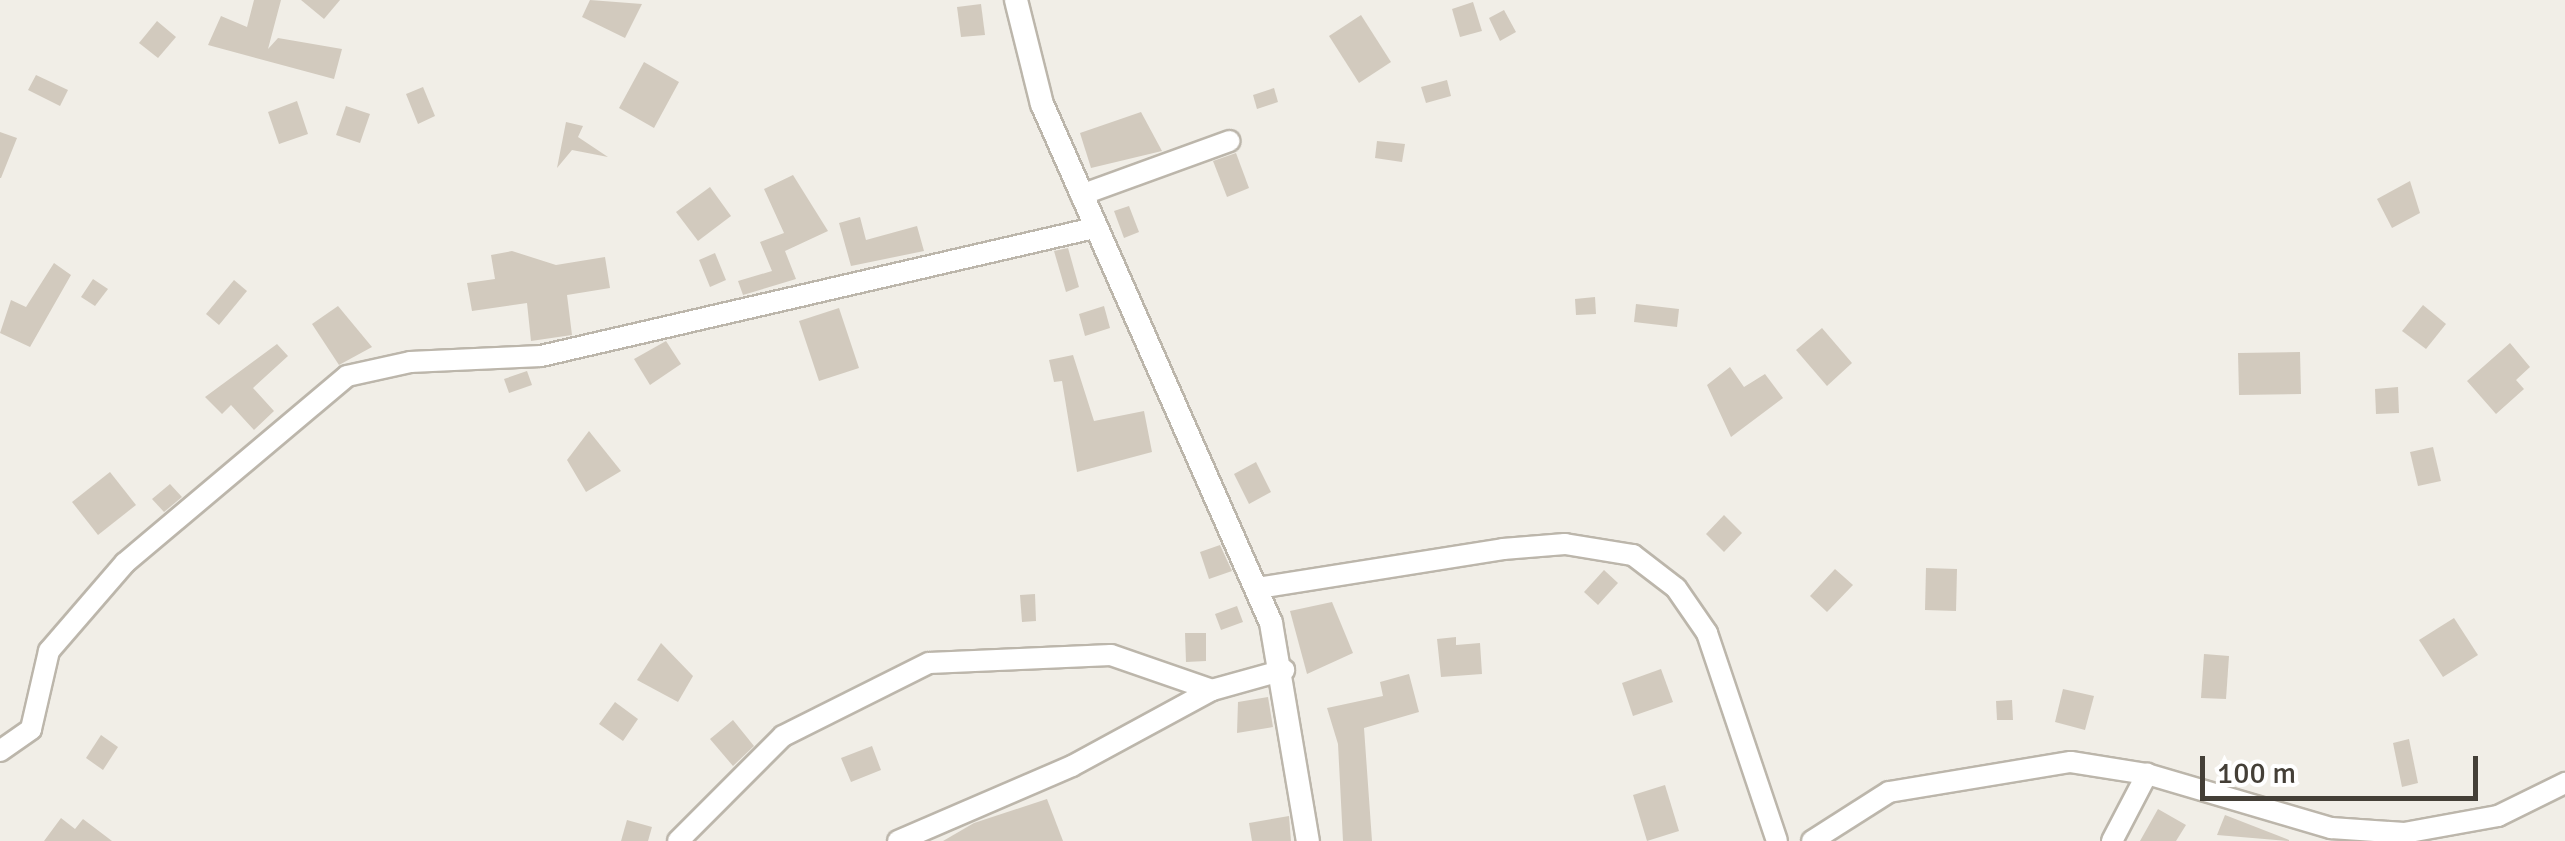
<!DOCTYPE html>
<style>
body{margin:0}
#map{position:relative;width:2565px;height:841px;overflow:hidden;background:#f1eee7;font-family:Signika,sans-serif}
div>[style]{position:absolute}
.building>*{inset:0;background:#d2cabe}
.roads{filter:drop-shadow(2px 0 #bcb6ab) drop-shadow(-2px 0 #bcb6ab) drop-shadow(0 2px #bcb6ab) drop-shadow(0 -2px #bcb6ab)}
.minor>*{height:20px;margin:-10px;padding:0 10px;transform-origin:10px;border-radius:10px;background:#fff}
.tertiary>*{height:22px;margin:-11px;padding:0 11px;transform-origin:11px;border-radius:11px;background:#fff}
span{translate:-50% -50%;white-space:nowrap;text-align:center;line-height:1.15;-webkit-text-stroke:9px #fff;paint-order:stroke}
.scale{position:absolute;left:2200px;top:756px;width:278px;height:45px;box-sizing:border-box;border:5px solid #443f37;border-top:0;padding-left:12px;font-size:30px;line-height:35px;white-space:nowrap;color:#443f37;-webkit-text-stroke:8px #fff;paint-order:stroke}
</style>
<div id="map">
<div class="building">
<i style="clip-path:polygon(254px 0,281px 0,268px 49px,278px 38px,342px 49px,334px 79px,208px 45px,221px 16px,247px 27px)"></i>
<i style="clip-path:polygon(301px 0,340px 0,324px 19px)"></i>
<i style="clip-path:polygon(590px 0,642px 4px,625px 38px,582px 17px)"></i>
<i style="clip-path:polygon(1473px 2px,1482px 31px,1460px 37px,1452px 9px)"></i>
<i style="clip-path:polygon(981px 4px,985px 35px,961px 37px,957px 7px)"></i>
<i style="clip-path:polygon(1504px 10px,1516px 32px,1500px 41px,1489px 18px)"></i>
<i style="clip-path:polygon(1361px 15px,1391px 62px,1359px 83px,1329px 36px)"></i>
<i style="clip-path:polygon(157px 21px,176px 37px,158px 58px,139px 43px)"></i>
<i style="clip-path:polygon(644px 62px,679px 82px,654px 128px,619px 108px)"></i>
<i style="clip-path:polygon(36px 75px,68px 90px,60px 106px,28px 90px)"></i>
<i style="clip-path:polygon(1447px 80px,1451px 96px,1426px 103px,1421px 87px)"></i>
<i style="clip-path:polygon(423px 87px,435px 116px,418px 124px,406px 94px)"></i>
<i style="clip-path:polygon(1274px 88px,1278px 102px,1257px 109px,1253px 95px)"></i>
<i style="clip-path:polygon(297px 101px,308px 134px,279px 144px,268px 112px)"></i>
<i style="clip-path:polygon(346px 106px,370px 114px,360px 143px,336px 135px)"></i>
<i style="clip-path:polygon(1141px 112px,1162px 151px,1091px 168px,1080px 133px)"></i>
<i style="clip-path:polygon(566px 122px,583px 126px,578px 137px,608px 157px,572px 150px,557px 168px)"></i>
<i style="clip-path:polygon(0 132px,17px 138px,1px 178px,0 178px)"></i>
<i style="clip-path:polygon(1377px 141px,1405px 144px,1402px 162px,1375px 158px)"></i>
<i style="clip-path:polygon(1236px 153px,1249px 188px,1227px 197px,1213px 161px)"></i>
<i style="clip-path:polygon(793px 175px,828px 231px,785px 251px,796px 279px,743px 295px,738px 281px,772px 271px,760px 242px,784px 233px,764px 189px)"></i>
<i style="clip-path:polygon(2410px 181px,2420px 213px,2392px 228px,2377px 199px)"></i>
<i style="clip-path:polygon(710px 187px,731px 216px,698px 241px,676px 212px)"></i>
<i style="clip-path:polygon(1129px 206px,1139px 232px,1124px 238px,1114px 211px)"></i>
<i style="clip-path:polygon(860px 217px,866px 240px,917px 226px,924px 251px,851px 266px,839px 223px)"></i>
<i style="clip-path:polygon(1068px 248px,1079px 287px,1066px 292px,1054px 251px)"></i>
<i style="clip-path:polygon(512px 251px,556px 265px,605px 257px,610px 288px,567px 295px,572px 335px,531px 341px,527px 303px,472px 311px,467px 283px,495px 279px,491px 255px)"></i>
<i style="clip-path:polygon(715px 253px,726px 280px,710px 287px,699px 260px)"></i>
<i style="clip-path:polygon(54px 263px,71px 275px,30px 347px,0 333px,11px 300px,26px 307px)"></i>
<i style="clip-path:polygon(93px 279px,108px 289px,95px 306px,81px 297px)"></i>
<i style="clip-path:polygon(234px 280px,247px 291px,219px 325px,206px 314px)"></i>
<i style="clip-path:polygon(1595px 297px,1596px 314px,1576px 315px,1575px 299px)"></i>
<i style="clip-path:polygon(1636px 304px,1679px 309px,1677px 327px,1634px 322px)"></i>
<i style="clip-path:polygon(2423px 305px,2446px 324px,2426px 349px,2402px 331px)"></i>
<i style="clip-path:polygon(338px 306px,372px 347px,339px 365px,312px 324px)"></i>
<i style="clip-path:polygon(1104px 306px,1110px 328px,1085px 336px,1079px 314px)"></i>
<i style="clip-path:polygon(839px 308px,859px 368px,819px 381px,799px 321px)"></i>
<i style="clip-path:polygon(1822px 328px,1852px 363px,1827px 386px,1796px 350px)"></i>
<i style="clip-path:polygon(666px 341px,681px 364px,650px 385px,634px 359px)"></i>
<i style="clip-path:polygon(2510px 343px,2530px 367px,2516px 380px,2524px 389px,2496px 414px,2467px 381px)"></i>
<i style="clip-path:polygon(277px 344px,288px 356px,253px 388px,274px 411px,254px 430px,231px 405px,222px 414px,205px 397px)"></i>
<i style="clip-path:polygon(2300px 352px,2301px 394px,2239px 395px,2238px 353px)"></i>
<i style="clip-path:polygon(1073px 355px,1094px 421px,1144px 411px,1152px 452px,1077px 472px,1062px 381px,1054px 382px,1049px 360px)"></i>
<i style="clip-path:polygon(1730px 367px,1744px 387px,1765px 374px,1783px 398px,1731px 437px,1707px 385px)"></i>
<i style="clip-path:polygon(527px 371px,532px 385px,509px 393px,504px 379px)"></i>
<i style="clip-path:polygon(2398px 387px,2399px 413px,2376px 414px,2375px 389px)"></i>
<i style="clip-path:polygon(589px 431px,621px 471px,586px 492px,567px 460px)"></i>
<i style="clip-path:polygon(2433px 447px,2441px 481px,2418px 486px,2410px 452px)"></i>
<i style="clip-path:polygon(1256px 462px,1271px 492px,1249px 504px,1234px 474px)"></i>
<i style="clip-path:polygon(110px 472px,136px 505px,98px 535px,72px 502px)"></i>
<i style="clip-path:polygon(170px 484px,182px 497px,164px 512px,152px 499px)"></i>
<i style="clip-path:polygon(1724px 515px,1742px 533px,1724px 552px,1706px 534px)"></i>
<i style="clip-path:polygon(1220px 545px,1232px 571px,1209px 579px,1200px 552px)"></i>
<i style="clip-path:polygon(1926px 568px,1957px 569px,1956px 611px,1925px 610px)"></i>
<i style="clip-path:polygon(1835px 569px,1853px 585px,1827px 612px,1810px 596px)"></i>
<i style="clip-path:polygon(1604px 570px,1618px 583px,1598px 605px,1584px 592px)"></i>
<i style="clip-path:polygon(1035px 594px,1036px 621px,1022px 622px,1020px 595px)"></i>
<i style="clip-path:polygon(1332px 602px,1353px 653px,1307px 674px,1290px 611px)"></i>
<i style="clip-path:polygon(1237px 606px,1243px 622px,1221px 630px,1215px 614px)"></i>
<i style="clip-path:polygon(2454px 618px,2478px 655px,2443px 677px,2419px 640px)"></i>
<i style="clip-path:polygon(1185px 633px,1206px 633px,1206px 661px,1186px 662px)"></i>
<i style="clip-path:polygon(1456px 637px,1456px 645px,1480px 643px,1482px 674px,1441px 677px,1437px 639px)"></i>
<i style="clip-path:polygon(661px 643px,693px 676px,678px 702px,637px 680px)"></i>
<i style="clip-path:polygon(2204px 654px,2229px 656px,2226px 699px,2201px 698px)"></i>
<i style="clip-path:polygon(1661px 669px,1673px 702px,1633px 716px,1622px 683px)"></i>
<i style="clip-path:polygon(1409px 674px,1419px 712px,1364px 728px,1372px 841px,1343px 841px,1338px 744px,1327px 708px,1383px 696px,1380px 682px)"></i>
<i style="clip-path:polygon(2063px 689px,2094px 696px,2085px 730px,2055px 722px)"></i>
<i style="clip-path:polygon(1268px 697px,1273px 727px,1237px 733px,1238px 702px)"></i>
<i style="clip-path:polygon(2012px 700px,2013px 720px,1997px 720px,1996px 701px)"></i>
<i style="clip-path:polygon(615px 702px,638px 719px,623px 741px,599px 724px)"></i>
<i style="clip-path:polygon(733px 720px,754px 746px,733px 766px,710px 739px)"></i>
<i style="clip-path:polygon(101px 735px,118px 747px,103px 770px,86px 758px)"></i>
<i style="clip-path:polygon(2409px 739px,2418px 783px,2402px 787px,2393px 743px)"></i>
<i style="clip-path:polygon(872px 746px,881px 770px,851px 782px,841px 758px)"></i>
<i style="clip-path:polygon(1665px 785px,1679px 831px,1647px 841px,1633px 795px)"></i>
<i style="clip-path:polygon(1047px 799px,1063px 841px,943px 841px,974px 823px)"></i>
<i style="clip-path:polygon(2158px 809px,2186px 825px,2176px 841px,2140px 841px)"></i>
<i style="clip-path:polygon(2225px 815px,2289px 840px,2289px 841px,2217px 835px)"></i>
<i style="clip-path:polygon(1289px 816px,1291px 841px,1252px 841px,1249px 823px)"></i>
<i style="clip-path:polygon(61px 818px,75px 829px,83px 819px,112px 841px,44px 841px)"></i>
<i style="clip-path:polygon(627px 820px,652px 827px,648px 841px,621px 841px)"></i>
</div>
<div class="roads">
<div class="minor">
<i style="left:1081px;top:195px;width:158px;rotate:-20deg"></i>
<i style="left:1258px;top:588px;width:248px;rotate:-9deg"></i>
<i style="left:1503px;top:549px;width:62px;rotate:-4.6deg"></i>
<i style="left:1565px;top:544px;width:69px;rotate:9.2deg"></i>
<i style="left:1633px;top:555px;width:54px;rotate:37.5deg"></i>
<i style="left:1676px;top:588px;width:55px;rotate:55.4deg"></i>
<i style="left:1707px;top:633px;width:219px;rotate:71.4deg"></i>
<i style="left:0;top:751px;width:38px;rotate:-35deg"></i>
<i style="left:31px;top:729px;width:80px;rotate:-77deg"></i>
<i style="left:49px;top:651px;width:116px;rotate:-49.2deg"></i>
<i style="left:125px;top:563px;width:290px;rotate:-40.1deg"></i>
<i style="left:347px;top:376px;width:65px;rotate:-12.5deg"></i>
<i style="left:410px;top:362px;width:131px;rotate:-2.6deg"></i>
<i style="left:541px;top:356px;width:568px;rotate:-13.03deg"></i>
<i style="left:678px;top:841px;width:148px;rotate:-45deg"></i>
<i style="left:783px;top:736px;width:163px;rotate:-26.6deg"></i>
<i style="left:929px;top:663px;width:182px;rotate:-2.5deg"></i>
<i style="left:1111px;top:655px;width:107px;rotate:19.1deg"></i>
<i style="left:898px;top:841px;width:189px;rotate:-23.3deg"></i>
<i style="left:1072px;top:766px;width:159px;rotate:-28.5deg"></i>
<i style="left:1212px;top:690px;width:75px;rotate:-15.5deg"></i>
<i style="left:1812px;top:841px;width:91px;rotate:-32.5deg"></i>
<i style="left:1889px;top:792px;width:184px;rotate:-9.4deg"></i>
<i style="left:2071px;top:762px;width:77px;rotate:9deg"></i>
<i style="left:2112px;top:841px;width:76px;rotate:-62.4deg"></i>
<i style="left:2147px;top:774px;width:192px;rotate:16.4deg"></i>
<i style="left:2331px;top:828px;width:73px;rotate:3.9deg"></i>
<i style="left:2404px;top:833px;width:96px;rotate:-10.3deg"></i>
<i style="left:2498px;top:816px;width:75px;rotate:-26.2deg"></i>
</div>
<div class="tertiary">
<i style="left:1016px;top:0;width:107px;rotate:76deg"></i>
<i style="left:1042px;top:104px;width:567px;rotate:66.19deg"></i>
<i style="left:1271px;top:623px;width:221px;rotate:80.4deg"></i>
</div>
</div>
<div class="scale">100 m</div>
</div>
